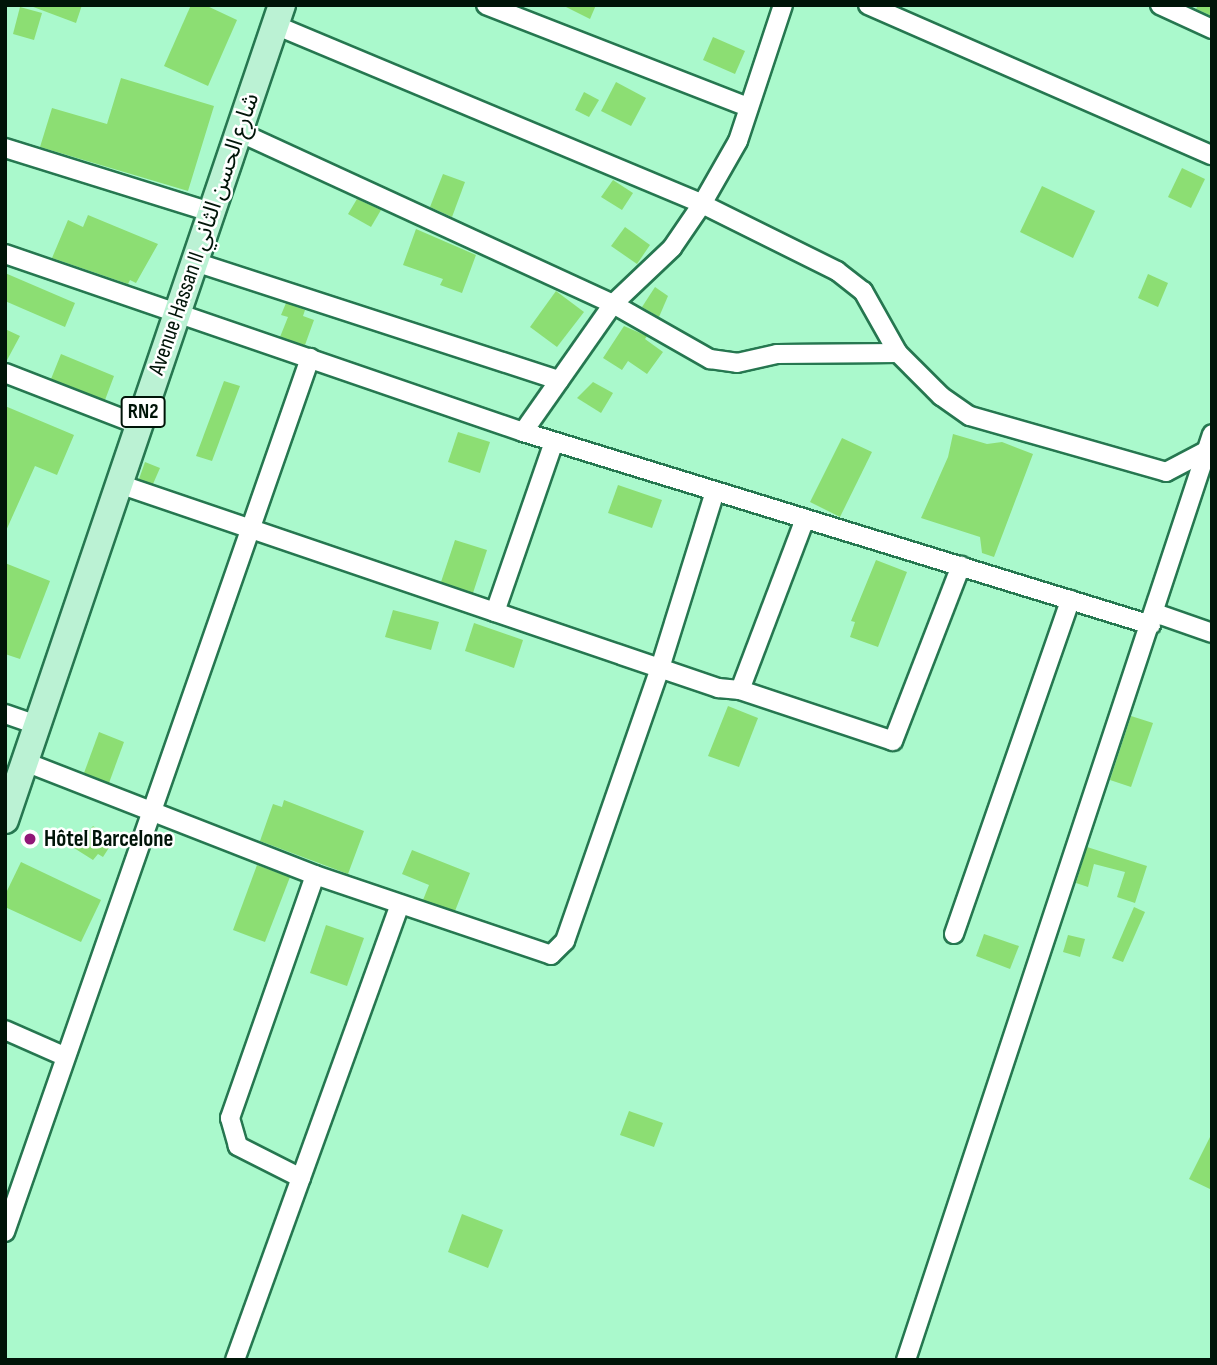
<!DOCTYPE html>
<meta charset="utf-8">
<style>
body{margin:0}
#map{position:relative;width:1217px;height:1365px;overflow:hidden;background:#aaf9cc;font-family:"Sofia Sans Condensed","Noto Sans Arabic",sans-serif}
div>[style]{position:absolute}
.building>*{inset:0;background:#8cde73}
.roads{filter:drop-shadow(2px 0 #267750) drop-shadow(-2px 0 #267750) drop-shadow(0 2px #267750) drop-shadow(0 -2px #267750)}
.minor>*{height:18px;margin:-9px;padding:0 9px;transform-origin:9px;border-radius:9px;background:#fff}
.primary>*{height:26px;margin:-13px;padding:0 13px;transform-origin:13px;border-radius:13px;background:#bbf2d4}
.dots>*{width:19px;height:19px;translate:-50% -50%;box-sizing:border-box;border:4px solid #fff;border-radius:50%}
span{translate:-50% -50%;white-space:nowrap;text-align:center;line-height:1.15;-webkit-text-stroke:5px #fff;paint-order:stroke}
.shield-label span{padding:2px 5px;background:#fff;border:2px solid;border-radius:5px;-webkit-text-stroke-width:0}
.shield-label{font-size:21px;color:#001408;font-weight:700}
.street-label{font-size:23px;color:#001408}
.poi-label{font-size:23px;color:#001408;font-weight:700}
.left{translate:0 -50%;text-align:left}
.frame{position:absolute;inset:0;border:7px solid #001408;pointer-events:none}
</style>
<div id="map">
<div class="building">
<i style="clip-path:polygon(28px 5px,82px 5px,76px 23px)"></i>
<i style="clip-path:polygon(191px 5px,205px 5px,237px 20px,208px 86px,164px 66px)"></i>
<i style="clip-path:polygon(562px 5px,596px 5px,590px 19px)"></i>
<i style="clip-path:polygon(1198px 5px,1212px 5px,1212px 16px,1196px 9px)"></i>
<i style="clip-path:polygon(20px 7px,42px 13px,34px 40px,13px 34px)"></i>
<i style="clip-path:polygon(713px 37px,745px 51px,735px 74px,703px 60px)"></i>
<i style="clip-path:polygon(121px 78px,214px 106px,188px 191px,40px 147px,52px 108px,107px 124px)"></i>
<i style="clip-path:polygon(616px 82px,646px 98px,631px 126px,601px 111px)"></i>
<i style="clip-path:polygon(584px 92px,599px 100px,589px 117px,575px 110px)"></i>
<i style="clip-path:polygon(1182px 168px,1205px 179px,1191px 208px,1168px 197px)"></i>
<i style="clip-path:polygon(443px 174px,465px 182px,452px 217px,430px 207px)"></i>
<i style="clip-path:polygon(613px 180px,633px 193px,622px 210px,601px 197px)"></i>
<i style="clip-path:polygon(1042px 186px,1095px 211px,1073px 258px,1020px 232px)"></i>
<i style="clip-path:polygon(357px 199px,381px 210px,371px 227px,348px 214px)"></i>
<i style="clip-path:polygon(88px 215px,158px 244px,136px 283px,130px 280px,128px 284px,52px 258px,68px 220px,83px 227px)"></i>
<i style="clip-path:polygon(625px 227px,650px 245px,637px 264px,611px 246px)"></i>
<i style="clip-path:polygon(416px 229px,476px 255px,462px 293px,440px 285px,443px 279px,403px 265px)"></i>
<i style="clip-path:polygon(5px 273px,75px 303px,65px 327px,5px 301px)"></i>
<i style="clip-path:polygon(1148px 274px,1168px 283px,1158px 307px,1138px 298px)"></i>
<i style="clip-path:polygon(655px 287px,668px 296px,659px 317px,642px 307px)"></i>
<i style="clip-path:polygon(556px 291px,584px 312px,557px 347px,530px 327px)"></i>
<i style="clip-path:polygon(286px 303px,305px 310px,303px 316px,314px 320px,305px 345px,280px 337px,288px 317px,281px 315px)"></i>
<i style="clip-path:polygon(624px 326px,647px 336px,645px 339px,663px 352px,647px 374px,628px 361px,622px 370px,603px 358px)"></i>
<i style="clip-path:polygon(5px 329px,20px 336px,6px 362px,5px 362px)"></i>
<i style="clip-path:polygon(61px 354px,114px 376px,105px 400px,51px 379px)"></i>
<i style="clip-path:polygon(224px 381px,240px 386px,212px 461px,196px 456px)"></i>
<i style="clip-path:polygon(593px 382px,613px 393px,601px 413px,577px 398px)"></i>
<i style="clip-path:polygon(5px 406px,74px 435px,57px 475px,35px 466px,5px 533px)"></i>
<i style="clip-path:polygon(458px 432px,490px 442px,480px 473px,448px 462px)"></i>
<i style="clip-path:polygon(953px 434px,987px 444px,1002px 442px,1033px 454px,994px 557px,982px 553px,980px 537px,921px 518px,948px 457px)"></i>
<i style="clip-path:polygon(842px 438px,872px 452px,840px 517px,810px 502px)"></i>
<i style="clip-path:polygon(145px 462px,160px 468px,153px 484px,139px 479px)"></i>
<i style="clip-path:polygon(618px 485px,662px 500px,652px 528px,608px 513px)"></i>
<i style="clip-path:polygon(455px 540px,487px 550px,473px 593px,441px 582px)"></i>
<i style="clip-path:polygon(876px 560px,907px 572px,878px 647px,850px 637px,855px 622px,851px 621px)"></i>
<i style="clip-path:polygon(5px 563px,50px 581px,20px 659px,5px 654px)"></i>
<i style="clip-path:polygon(393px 610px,439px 622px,431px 650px,385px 637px)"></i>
<i style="clip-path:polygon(474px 623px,523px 640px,514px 668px,465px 651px)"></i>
<i style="clip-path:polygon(728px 706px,758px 718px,739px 767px,708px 756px)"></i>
<i style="clip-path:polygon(1131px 716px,1153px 723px,1131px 787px,1110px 780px)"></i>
<i style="clip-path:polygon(99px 732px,124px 742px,109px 783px,84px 773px)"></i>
<i style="clip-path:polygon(284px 800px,364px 831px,348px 874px,260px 841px,273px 804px,282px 807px)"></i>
<i style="clip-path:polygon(93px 826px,114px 840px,103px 857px,98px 854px,93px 860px,74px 848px)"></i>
<i style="clip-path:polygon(1087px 847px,1147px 866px,1135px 903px,1117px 897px,1125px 872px,1094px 864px,1088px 887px,1076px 883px)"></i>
<i style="clip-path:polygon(412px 850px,470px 873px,455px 911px,423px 900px,429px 885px,402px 874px)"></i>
<i style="clip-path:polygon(21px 862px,101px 900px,81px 942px,5px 907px,5px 895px)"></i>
<i style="clip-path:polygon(257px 865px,290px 877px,265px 942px,233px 930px)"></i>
<i style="clip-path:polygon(1134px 907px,1145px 912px,1123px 962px,1112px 958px)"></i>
<i style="clip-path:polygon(326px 925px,364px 938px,347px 986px,310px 973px)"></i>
<i style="clip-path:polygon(984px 934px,1019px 946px,1010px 969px,976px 956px)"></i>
<i style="clip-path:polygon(1068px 935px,1085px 939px,1080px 957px,1063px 952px)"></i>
<i style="clip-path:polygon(629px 1111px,663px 1123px,654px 1147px,620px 1135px)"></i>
<i style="clip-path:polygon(1212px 1133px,1212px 1190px,1189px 1179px)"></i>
<i style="clip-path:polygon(462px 1214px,503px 1230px,488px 1268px,448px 1252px)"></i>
</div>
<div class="roads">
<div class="minor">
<i style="left:486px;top:5px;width:280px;rotate:21.3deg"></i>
<i style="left:783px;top:5px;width:143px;rotate:108.3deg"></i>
<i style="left:738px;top:141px;width:73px;rotate:119.7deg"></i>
<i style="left:702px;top:204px;width:151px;rotate:26.4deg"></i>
<i style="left:837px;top:271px;width:33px;rotate:38deg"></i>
<i style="left:863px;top:291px;width:71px;rotate:60.6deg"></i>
<i style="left:898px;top:353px;width:61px;rotate:45deg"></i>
<i style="left:941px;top:396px;width:35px;rotate:35deg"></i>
<i style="left:970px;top:416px;width:204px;rotate:15.9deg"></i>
<i style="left:1166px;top:472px;width:43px;rotate:-27.8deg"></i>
<i style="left:868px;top:5px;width:375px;rotate:23.6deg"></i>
<i style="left:1160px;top:5px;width:57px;rotate:24.8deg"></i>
<i style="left:275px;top:25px;width:463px;rotate:22.7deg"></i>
<i style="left:702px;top:204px;width:53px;rotate:124.3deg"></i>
<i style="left:672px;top:248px;width:81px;rotate:136.5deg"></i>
<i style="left:613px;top:304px;width:156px;rotate:125.1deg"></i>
<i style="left:239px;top:132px;width:412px;rotate:24.7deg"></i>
<i style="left:613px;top:304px;width:112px;rotate:29.6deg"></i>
<i style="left:710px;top:359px;width:27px;rotate:8deg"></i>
<i style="left:737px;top:363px;width:41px;rotate:-12.7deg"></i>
<i style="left:777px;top:354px;width:121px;rotate:-0.5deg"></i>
<i style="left:5px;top:148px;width:215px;rotate:17.3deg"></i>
<i style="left:5px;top:254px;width:548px;rotate:18.96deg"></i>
<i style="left:523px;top:432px;width:657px;rotate:17.08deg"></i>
<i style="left:195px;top:262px;width:383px;rotate:18deg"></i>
<i style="left:5px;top:373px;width:144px;rotate:21.2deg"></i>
<i style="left:119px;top:484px;width:633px;rotate:18.81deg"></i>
<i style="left:718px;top:688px;width:22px;rotate:5deg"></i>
<i style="left:740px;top:690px;width:161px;rotate:18.4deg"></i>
<i style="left:893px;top:741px;width:188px;rotate:-68.8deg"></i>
<i style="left:495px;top:612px;width:180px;rotate:-70.9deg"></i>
<i style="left:1155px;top:613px;width:60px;rotate:19.3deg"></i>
<i style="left:740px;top:690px;width:183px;rotate:-69.2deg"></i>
<i style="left:5px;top:714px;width:34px;rotate:19deg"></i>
<i style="left:25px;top:762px;width:311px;rotate:21.3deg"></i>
<i style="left:315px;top:875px;width:249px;rotate:18.7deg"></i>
<i style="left:551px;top:955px;width:20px;rotate:-45deg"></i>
<i style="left:565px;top:941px;width:289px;rotate:-70.8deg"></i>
<i style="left:660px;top:668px;width:185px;rotate:-72.7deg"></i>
<i style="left:954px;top:934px;width:354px;rotate:-70.8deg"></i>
<i style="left:5px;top:1030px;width:64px;rotate:23.8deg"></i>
<i style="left:301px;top:1178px;width:71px;rotate:-153.1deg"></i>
<i style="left:238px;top:1146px;width:29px;rotate:-106deg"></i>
<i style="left:230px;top:1118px;width:257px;rotate:-70.7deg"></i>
<i style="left:5px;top:1232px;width:926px;rotate:-70.76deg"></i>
<i style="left:235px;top:1360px;width:484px;rotate:-70.1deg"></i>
<i style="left:906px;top:1360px;width:975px;rotate:-71.71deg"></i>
</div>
<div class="primary">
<i style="left:5px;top:820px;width:861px;rotate:-71.23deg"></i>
</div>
</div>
<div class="dots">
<i style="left:30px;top:839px;background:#901877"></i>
</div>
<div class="shield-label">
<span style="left:143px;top:412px">RN2</span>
</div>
<div class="street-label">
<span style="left:204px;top:234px;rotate:-71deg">Avenue Hassan II شارع الحسن الثاني</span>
</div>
<div class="poi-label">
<span class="left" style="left:44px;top:839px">Hôtel Barcelone</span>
</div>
<div class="frame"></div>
</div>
